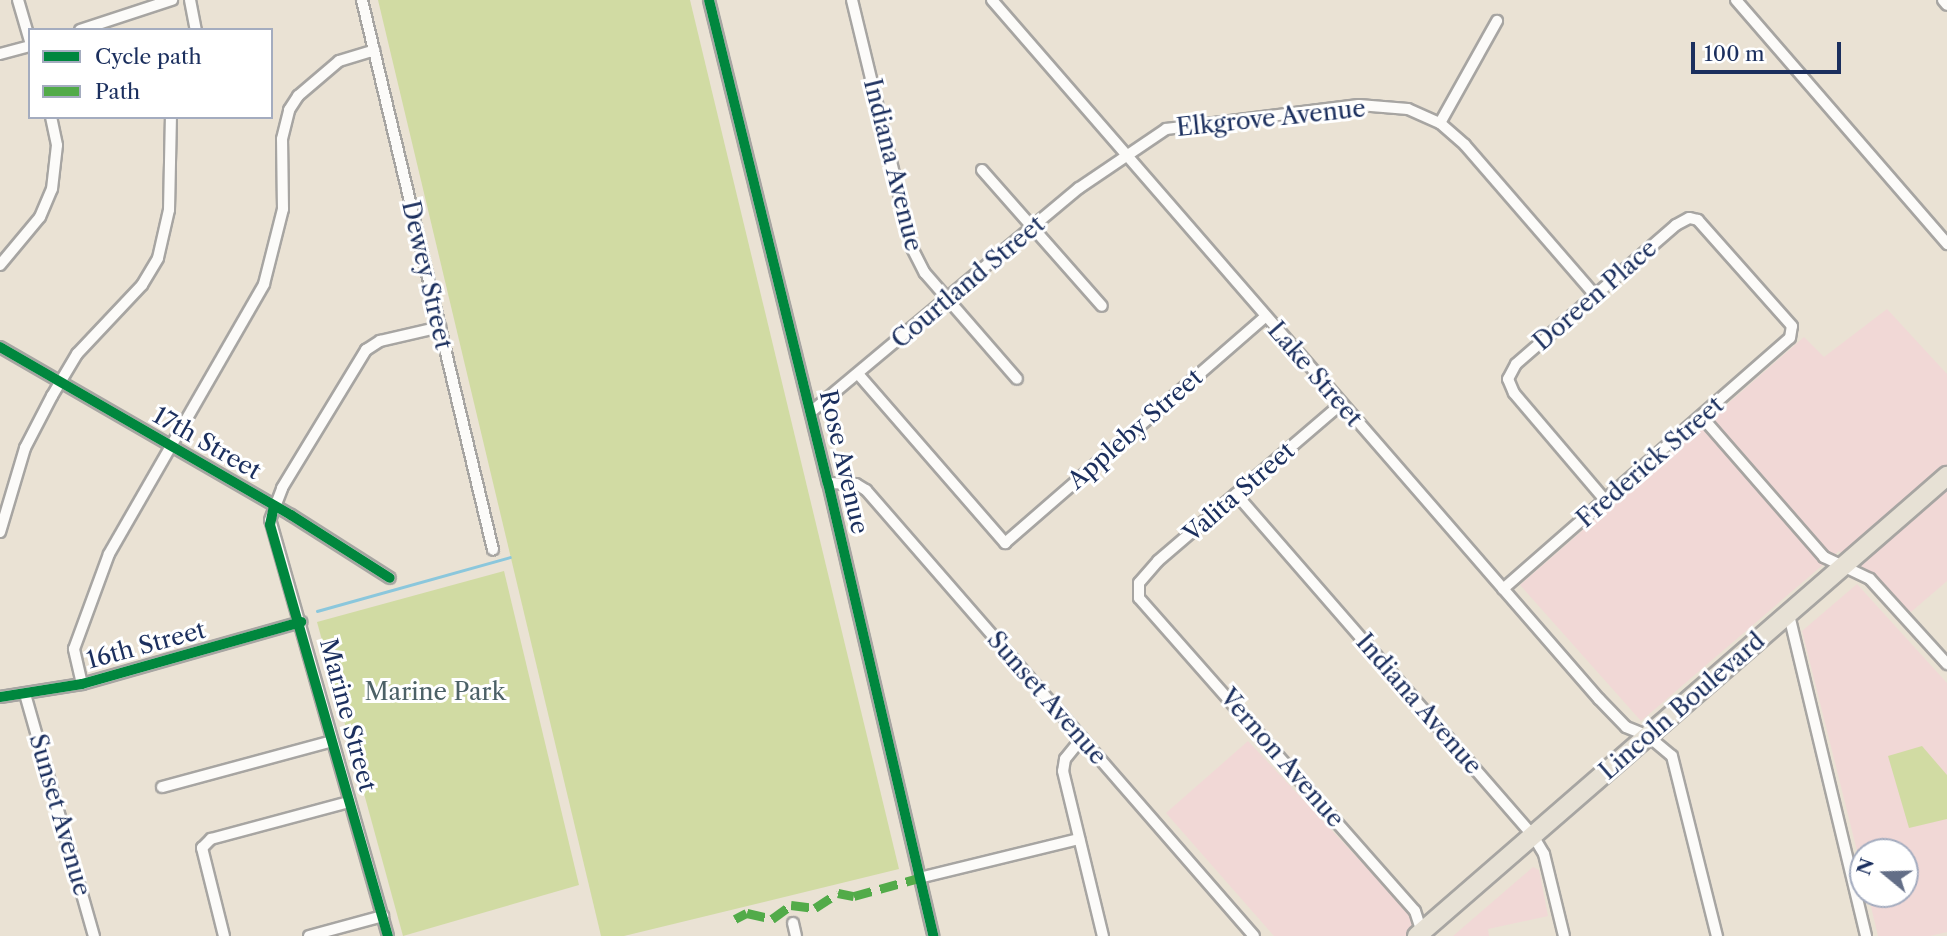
<!DOCTYPE html>
<style>
body{margin:0}
#map{position:relative;width:1947px;height:936px;overflow:hidden;background:#eae2d4;font-family:"Libre Caslon Text",serif}
div>[style]{position:absolute}
.built>*{inset:0;background:#f1d8d6}
.green>*{inset:0;background:#d1dba3}
.stream>*{height:2.5px;margin:-1.25px;padding:0 1.25px;transform-origin:1.25px;border-radius:1.25px;background:#8bc7dc}
.roads{filter:drop-shadow(2px 0 #a7a5a2) drop-shadow(-2px 0 #a7a5a2) drop-shadow(0 2px #a7a5a2) drop-shadow(0 -2px #a7a5a2)}
.minor>*{height:10px;margin:-5px;padding:0 5px;transform-origin:5px;border-radius:5px;background:#fcfbf9}
.highway>*{height:18px;margin:-9px;padding:0 9px;transform-origin:9px;border-radius:9px;background:#e7e1d5}
.quiet>*{height:9px;margin-top:-4.5px;transform-origin:0;background:repeating-linear-gradient(90deg,#52ab49 0 18px,transparent 0 27px)}
.cycleway>*{height:10px;margin:-5px;padding:0 5px;transform-origin:5px;border-radius:5px;background:#00873e}
span{translate:-50% -50%;white-space:nowrap;text-align:center;line-height:1.15;-webkit-text-stroke:6px #fff;paint-order:stroke}
.street-label{font-size:24px;color:#1b2f5e}
.park-label{font-size:24px;color:#4c6167}
.legend{position:absolute;left:28px;top:28px;width:245px;height:91px;box-sizing:border-box;background:#fff;border:2px solid #a4acbf;margin:0;padding:9px 12px;list-style:none;font-size:21px;color:#1b2f5e}
.legend li{display:flex;align-items:center;gap:14px;height:35px}
.legend b{width:35px;border:2px solid #a4acbf}
.north{position:absolute;left:1849px;top:838px;width:70px;height:70px;box-sizing:border-box;background:#fff;border:2px solid #a4acbf;border-radius:50%;rotate:289deg;font-size:19px;font-weight:700;line-height:28px;text-align:center;color:#1b2f5e}
.north::after{content:'';display:block;margin:auto;width:24px;height:32px;background:#636e87;clip-path:polygon(50% 0,100% 100%,50% 72%,0 100%)}
.scale{position:absolute;left:1691px;top:42px;width:150px;height:32px;box-sizing:border-box;border:4px solid #1b2f5e;border-top:0;padding-left:9px;font-size:21px;line-height:24px;white-space:nowrap;color:#1b2f5e;-webkit-text-stroke:5px #fff;paint-order:stroke}
</style>
<div id="map">
<div class="built">
<i style="clip-path:polygon(1887px 309px,1947px 374px,1947px 581px,1911px 612px,1839px 551px,1641px 721px,1520px 585px,1804px 337px,1824px 357px)"></i>
<i style="clip-path:polygon(1857px 584px,1947px 683px,1947px 932px,1930px 936px,1878px 936px,1868px 894px,1905px 894px,1905px 852px,1863px 852px,1863px 875px,1802px 631px)"></i>
<i style="clip-path:polygon(1248px 741px,1431px 936px,1274px 936px,1166px 813px)"></i>
<i style="clip-path:polygon(1533px 867px,1539px 870px,1548px 916px,1488px 929px,1489px 936px,1453px 936px)"></i>
</div>
<div class="green">
<i style="clip-path:polygon(378px 0,690px 0,899px 869px,624px 936px,601px 936px)"></i>
<i style="clip-path:polygon(504px 571px,579px 885px,403px 936px,317px 622px)"></i>
<i style="clip-path:polygon(1922px 746px,1947px 775px,1947px 819px,1909px 828px,1888px 756px)"></i>
</div>
<div class="stream">
<i style="left:317px;top:611px;width:200px;rotate:-15.6deg"></i>
</div>
<div class="roads">
<div class="minor">
<i style="left:18px;top:0;width:43px;rotate:73.7deg"></i>
<i style="left:190px;top:0;width:31px;rotate:79deg"></i>
<i style="left:362px;top:0;width:565px;rotate:76.6deg"></i>
<i style="left:709px;top:0;width:497px;rotate:76.2deg"></i>
<i style="left:828px;top:483px;width:465px;rotate:76.9deg"></i>
<i style="left:852px;top:0;width:255px;rotate:76.4deg"></i>
<i style="left:912px;top:248px;width:28px;rotate:63deg"></i>
<i style="left:925px;top:273px;width:140px;rotate:49deg"></i>
<i style="left:992px;top:0;width:926px;rotate:49.03deg"></i>
<i style="left:1599px;top:699px;width:39px;rotate:46deg"></i>
<i style="left:1626px;top:727px;width:24px;rotate:22deg"></i>
<i style="left:1648px;top:736px;width:31px;rotate:40deg"></i>
<i style="left:1672px;top:756px;width:186px;rotate:76deg"></i>
<i style="left:1736px;top:0;width:323px;rotate:49.1deg"></i>
<i style="left:1943px;top:0;width:6px;rotate:51deg"></i>
<i style="left:80px;top:30px;width:97px;rotate:-18.1deg"></i>
<i style="left:0;top:54px;width:31px;rotate:-15deg"></i>
<i style="left:1440px;top:123px;width:117px;rotate:-60.8deg"></i>
<i style="left:982px;top:170px;width:181px;rotate:48.6deg"></i>
<i style="left:0;top:265px;width:62px;rotate:-50.2deg"></i>
<i style="left:40px;top:217px;width:30px;rotate:-67deg"></i>
<i style="left:52px;top:189px;width:44px;rotate:-83.5deg"></i>
<i style="left:57px;top:145px;width:29px;rotate:-102deg"></i>
<i style="left:0;top:347px;width:336px;rotate:30deg"></i>
<i style="left:291px;top:515px;width:117px;rotate:32.5deg"></i>
<i style="left:859px;top:375px;width:223px;rotate:49deg"></i>
<i style="left:1005px;top:543px;width:344px;rotate:-41deg"></i>
<i style="left:1341px;top:404px;width:241px;rotate:139.4deg"></i>
<i style="left:1158px;top:561px;width:29px;rotate:131deg"></i>
<i style="left:1139px;top:583px;width:15px;rotate:90deg"></i>
<i style="left:1139px;top:598px;width:417px;rotate:48.6deg"></i>
<i style="left:1415px;top:911px;width:26px;rotate:72deg"></i>
<i style="left:811px;top:412px;width:349px;rotate:-39.9deg"></i>
<i style="left:1079px;top:188px;width:105px;rotate:-34.1deg"></i>
<i style="left:1166px;top:129px;width:194px;rotate:-7.1deg"></i>
<i style="left:1359px;top:105px;width:49px;rotate:4.7deg"></i>
<i style="left:1408px;top:109px;width:35px;rotate:24deg"></i>
<i style="left:1440px;top:123px;width:33px;rotate:41deg"></i>
<i style="left:1465px;top:145px;width:198px;rotate:49.1deg"></i>
<i style="left:1702px;top:417px;width:186px;rotate:48.9deg"></i>
<i style="left:1824px;top:557px;width:51px;rotate:25.6deg"></i>
<i style="left:1870px;top:579px;width:115px;rotate:47.8deg"></i>
<i style="left:828px;top:483px;width:28px;rotate:2deg"></i>
<i style="left:856px;top:484px;width:12px;rotate:31deg"></i>
<i style="left:866px;top:490px;width:591px;rotate:48.98deg"></i>
<i style="left:1236px;top:494px;width:451px;rotate:49deg"></i>
<i style="left:1532px;top:834px;width:23px;rotate:59deg"></i>
<i style="left:1544px;top:854px;width:84px;rotate:76.3deg"></i>
<i style="left:0;top:532px;width:88px;rotate:-73.4deg"></i>
<i style="left:25px;top:448px;width:59px;rotate:-62.6deg"></i>
<i style="left:52px;top:396px;width:49px;rotate:-59.2deg"></i>
<i style="left:77px;top:354px;width:95px;rotate:-46.7deg"></i>
<i style="left:142px;top:285px;width:31px;rotate:-59deg"></i>
<i style="left:158px;top:258px;width:49px;rotate:-77.1deg"></i>
<i style="left:169px;top:210px;width:93px;rotate:-88.8deg"></i>
<i style="left:1503px;top:589px;width:381px;rotate:-41.2deg"></i>
<i style="left:1790px;top:338px;width:12px;rotate:-81deg"></i>
<i style="left:1792px;top:326px;width:142px;rotate:-131.6deg"></i>
<i style="left:1698px;top:220px;width:9px;rotate:-167deg"></i>
<i style="left:1689px;top:218px;width:15px;rotate:152deg"></i>
<i style="left:1676px;top:225px;width:212px;rotate:139deg"></i>
<i style="left:1516px;top:364px;width:17px;rotate:118deg"></i>
<i style="left:1508px;top:379px;width:15px;rotate:67deg"></i>
<i style="left:1514px;top:393px;width:140px;rotate:49.6deg"></i>
<i style="left:1789px;top:615px;width:330px;rotate:76.5deg"></i>
<i style="left:82px;top:684px;width:36px;rotate:-103deg"></i>
<i style="left:74px;top:649px;width:101px;rotate:-69.8deg"></i>
<i style="left:109px;top:554px;width:311px;rotate:-60.1deg"></i>
<i style="left:264px;top:284px;width:77px;rotate:-75.8deg"></i>
<i style="left:283px;top:209px;width:70px;rotate:-90.8deg"></i>
<i style="left:282px;top:139px;width:30px;rotate:-76deg"></i>
<i style="left:289px;top:110px;width:17px;rotate:-57deg"></i>
<i style="left:298px;top:96px;width:54px;rotate:-40.5deg"></i>
<i style="left:339px;top:61px;width:37px;rotate:-17deg"></i>
<i style="left:25px;top:694px;width:252px;rotate:74.1deg"></i>
<i style="left:0;top:697px;width:83px;rotate:-9deg"></i>
<i style="left:82px;top:684px;width:228px;rotate:-15.8deg"></i>
<i style="left:1082px;top:738px;width:27px;rotate:129deg"></i>
<i style="left:1065px;top:759px;width:12px;rotate:99deg"></i>
<i style="left:1063px;top:771px;width:170px;rotate:76.4deg"></i>
<i style="left:162px;top:787px;width:176px;rotate:-15.1deg"></i>
<i style="left:919px;top:878px;width:165px;rotate:-13.7deg"></i>
<i style="left:793px;top:923px;width:13px;rotate:77deg"></i>
<i style="left:224px;top:936px;width:91px;rotate:-104deg"></i>
<i style="left:202px;top:848px;width:13px;rotate:-45deg"></i>
<i style="left:211px;top:839px;width:143px;rotate:-15deg"></i>
<i style="left:309px;top:936px;width:77px;rotate:-15.1deg"></i>
<i style="left:388px;top:936px;width:432px;rotate:-105.8deg"></i>
<i style="left:270px;top:520px;width:34px;rotate:-69deg"></i>
<i style="left:282px;top:488px;width:162px;rotate:-58.7deg"></i>
<i style="left:366px;top:350px;width:17px;rotate:-33deg"></i>
<i style="left:380px;top:341px;width:62px;rotate:-13.1deg"></i>
</div>
<div class="highway">
<i style="left:1417px;top:936px;width:702px;rotate:-40.96deg"></i>
</div>
</div>
<div class="quiet">
<i style="left:735px;top:919px;width:13px;rotate:-27deg"></i>
<i style="left:747px;top:913px;width:26px;rotate:13deg"></i>
<i style="left:772px;top:919px;width:24px;rotate:-36deg"></i>
<i style="left:791px;top:905px;width:24px;rotate:7deg"></i>
<i style="left:815px;top:908px;width:27px;rotate:-33deg"></i>
<i style="left:838px;top:893px;width:16px;rotate:11deg"></i>
<i style="left:854px;top:896px;width:67px;rotate:-15.5deg"></i>
</div>
<div class="cycleway">
<i style="left:709px;top:0;width:497px;rotate:76.2deg"></i>
<i style="left:828px;top:483px;width:465px;rotate:76.9deg"></i>
<i style="left:0;top:347px;width:336px;rotate:30deg"></i>
<i style="left:291px;top:515px;width:117px;rotate:32.5deg"></i>
<i style="left:274px;top:506px;width:19px;rotate:102deg"></i>
<i style="left:270px;top:525px;width:428px;rotate:74deg"></i>
<i style="left:0;top:697px;width:83px;rotate:-9deg"></i>
<i style="left:82px;top:684px;width:228px;rotate:-15.8deg"></i>
</div>
<div class="street-label">
<span style="left:1271px;top:118px;rotate:-6deg">Elkgrove Avenue</span>
<span style="left:893px;top:165px;rotate:76deg">Indiana Avenue</span>
<span style="left:427px;top:275px;rotate:77deg">Dewey Street</span>
<span style="left:968px;top:282px;rotate:-40deg">Courtland Street</span>
<span style="left:1595px;top:295px;rotate:-41deg">Doreen Place</span>
<span style="left:1315px;top:374px;rotate:49deg">Lake Street</span>
<span style="left:1135px;top:429px;rotate:-41deg">Appleby Street</span>
<span style="left:207px;top:443px;rotate:30deg">17th Street</span>
<span style="left:844px;top:462px;rotate:77deg">Rose Avenue</span>
<span style="left:1650px;top:462px;rotate:-41deg">Frederick Street</span>
<span style="left:1239px;top:492px;rotate:-41deg">Valita Street</span>
<span style="left:146px;top:645px;rotate:-15deg">16th Street</span>
<span style="left:1047px;top:698px;rotate:49deg">Sunset Avenue</span>
<span style="left:1419px;top:704px;rotate:49deg">Indiana Avenue</span>
<span style="left:1682px;top:706px;rotate:-41deg">Lincoln Boulevard</span>
<span style="left:348px;top:715px;rotate:75deg">Marine Street</span>
<span style="left:1282px;top:758px;rotate:49deg">Vernon Avenue</span>
<span style="left:60px;top:815px;rotate:74deg">Sunset Avenue</span>
</div>
<div class="park-label">
<span style="left:435px;top:692px">Marine Park</span>
</div>
<ul class="legend">
<li><b style="height:9px;background:#00873e"></b>Cycle path</li>
<li><b style="height:9px;background:#52ab49"></b>Path</li>
</ul>
<div class="north">N</div>
<div class="scale">100 m</div>
</div>
